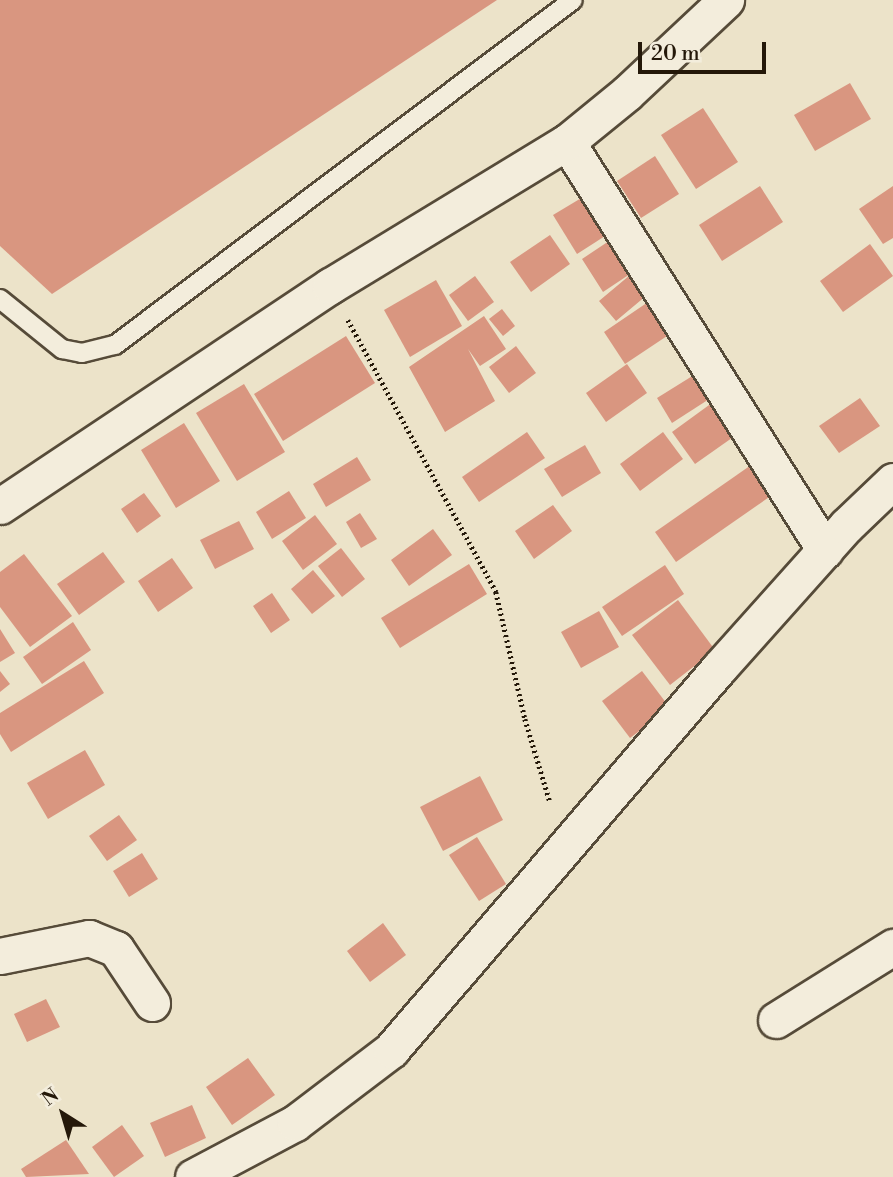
<!DOCTYPE html>
<style>
body{margin:0}
#map{position:relative;width:893px;height:1177px;overflow:hidden;background:#ece3c9;font-family:"Libre Bodoni",serif}
div>[style]{position:absolute}
.building>*{inset:0;background:#d99680}
.path>*{height:4.5px;margin-top:-2.25px;transform-origin:0;background:repeating-linear-gradient(90deg,#241809 0 2px,transparent 0 5.5px)}
.roads{filter:drop-shadow(2px 0 #564b39) drop-shadow(-2px 0 #564b39) drop-shadow(0 2px #564b39) drop-shadow(0 -2px #564b39)}
.lane>*{height:18px;margin:-9px;padding:0 9px;transform-origin:9px;border-radius:9px;background:#f3eddc}
.street>*{height:35px;margin:-17.5px;padding:0 17.5px;transform-origin:17.5px;border-radius:17.5px;background:#f3eddc}
span{translate:-50% -50%;white-space:nowrap;text-align:center;line-height:1.15;-webkit-text-stroke:5px #f3eddc;paint-order:stroke}
.north{position:absolute;left:28px;top:1079px;width:70px;height:70px;-webkit-text-stroke:5px #f3eddc;paint-order:stroke;rotate:323deg;font-size:19px;font-weight:700;line-height:28px;text-align:center;color:#241809}
.north::after{content:'';display:block;margin:auto;width:24px;height:32px;background:#241809;clip-path:polygon(50% 0,100% 100%,50% 72%,0 100%)}
.scale{position:absolute;left:638px;top:42px;width:128px;height:32px;box-sizing:border-box;border:4px solid #241809;border-top:0;padding-left:9px;font-size:21px;line-height:24px;white-space:nowrap;color:#241809;-webkit-text-stroke:5px #f3eddc;paint-order:stroke}
</style>
<div id="map">
<div class="building">
<i style="clip-path:polygon(0 0,497px 0,52px 294px,0 246px)"></i>
<i style="clip-path:polygon(850px 83px,871px 119px,815px 151px,794px 115px)"></i>
<i style="clip-path:polygon(703px 108px,738px 162px,696px 189px,661px 135px)"></i>
<i style="clip-path:polygon(655px 156px,679px 194px,641px 218px,617px 181px)"></i>
<i style="clip-path:polygon(760px 186px,783px 222px,722px 261px,699px 225px)"></i>
<i style="clip-path:polygon(893px 186px,893px 238px,883px 244px,859px 209px)"></i>
<i style="clip-path:polygon(593px 191px,616px 229px,577px 254px,553px 215px)"></i>
<i style="clip-path:polygon(550px 235px,570px 264px,531px 292px,510px 262px)"></i>
<i style="clip-path:polygon(615px 237px,653px 290px,616px 321px,599px 301px,636px 270px,603px 292px,582px 259px)"></i>
<i style="clip-path:polygon(870px 244px,893px 276px,843px 312px,820px 281px)"></i>
<i style="clip-path:polygon(475px 276px,494px 302px,468px 321px,449px 295px)"></i>
<i style="clip-path:polygon(436px 280px,462px 326px,410px 357px,384px 310px)"></i>
<i style="clip-path:polygon(654px 298px,676px 330px,625px 364px,604px 332px)"></i>
<i style="clip-path:polygon(502px 309px,515px 326px,503px 336px,489px 319px)"></i>
<i style="clip-path:polygon(484px 316px,506px 349px,480px 366px,468px 349px,495px 401px,445px 432px,409px 367px)"></i>
<i style="clip-path:polygon(346px 336px,375px 383px,283px 441px,254px 394px)"></i>
<i style="clip-path:polygon(516px 346px,536px 373px,509px 393px,489px 367px)"></i>
<i style="clip-path:polygon(627px 364px,647px 393px,606px 422px,586px 393px)"></i>
<i style="clip-path:polygon(702px 370px,717px 394px,672px 423px,657px 398px)"></i>
<i style="clip-path:polygon(244px 384px,285px 452px,237px 481px,196px 413px)"></i>
<i style="clip-path:polygon(860px 398px,880px 426px,839px 453px,819px 426px)"></i>
<i style="clip-path:polygon(716px 400px,739px 433px,695px 464px,672px 432px)"></i>
<i style="clip-path:polygon(184px 423px,220px 481px,176px 508px,141px 450px)"></i>
<i style="clip-path:polygon(527px 432px,545px 458px,479px 502px,462px 477px)"></i>
<i style="clip-path:polygon(663px 432px,683px 459px,640px 491px,620px 464px)"></i>
<i style="clip-path:polygon(585px 445px,601px 473px,562px 497px,544px 469px)"></i>
<i style="clip-path:polygon(357px 457px,371px 480px,326px 507px,313px 484px)"></i>
<i style="clip-path:polygon(754px 463px,775px 493px,676px 562px,655px 532px)"></i>
<i style="clip-path:polygon(289px 491px,306px 518px,272px 539px,256px 512px)"></i>
<i style="clip-path:polygon(144px 493px,161px 516px,137px 533px,121px 509px)"></i>
<i style="clip-path:polygon(553px 505px,572px 531px,534px 559px,515px 531px)"></i>
<i style="clip-path:polygon(360px 513px,377px 539px,361px 548px,346px 522px)"></i>
<i style="clip-path:polygon(315px 515px,337px 544px,303px 570px,282px 541px)"></i>
<i style="clip-path:polygon(239px 521px,254px 549px,215px 569px,200px 540px)"></i>
<i style="clip-path:polygon(433px 529px,452px 555px,409px 586px,391px 560px)"></i>
<i style="clip-path:polygon(341px 548px,365px 579px,342px 597px,318px 566px)"></i>
<i style="clip-path:polygon(103px 552px,125px 582px,79px 615px,57px 584px)"></i>
<i style="clip-path:polygon(24px 554px,72px 616px,30px 647px,0 607px,0 572px)"></i>
<i style="clip-path:polygon(172px 558px,193px 588px,158px 612px,138px 581px)"></i>
<i style="clip-path:polygon(469px 564px,487px 594px,400px 648px,381px 618px)"></i>
<i style="clip-path:polygon(665px 565px,684px 594px,622px 636px,602px 607px)"></i>
<i style="clip-path:polygon(313px 570px,335px 596px,312px 614px,291px 589px)"></i>
<i style="clip-path:polygon(272px 593px,290px 620px,271px 633px,253px 606px)"></i>
<i style="clip-path:polygon(678px 600px,715px 650px,670px 685px,632px 635px)"></i>
<i style="clip-path:polygon(599px 611px,619px 647px,581px 668px,561px 632px)"></i>
<i style="clip-path:polygon(73px 622px,91px 650px,42px 684px,23px 657px)"></i>
<i style="clip-path:polygon(0 629px,15px 653px,0 662px)"></i>
<i style="clip-path:polygon(84px 661px,104px 693px,11px 752px,0 734px,0 713px)"></i>
<i style="clip-path:polygon(0 671px,10px 684px,0 692px)"></i>
<i style="clip-path:polygon(642px 671px,670px 708px,630px 738px,602px 701px)"></i>
<i style="clip-path:polygon(85px 750px,105px 785px,48px 819px,27px 783px)"></i>
<i style="clip-path:polygon(480px 776px,503px 820px,443px 851px,420px 807px)"></i>
<i style="clip-path:polygon(119px 815px,137px 840px,107px 861px,89px 836px)"></i>
<i style="clip-path:polygon(477px 837px,506px 884px,479px 901px,449px 855px)"></i>
<i style="clip-path:polygon(142px 853px,158px 879px,129px 897px,113px 871px)"></i>
<i style="clip-path:polygon(383px 923px,406px 955px,370px 982px,347px 951px)"></i>
<i style="clip-path:polygon(46px 999px,60px 1027px,27px 1042px,14px 1014px)"></i>
<i style="clip-path:polygon(248px 1058px,275px 1095px,232px 1125px,206px 1087px)"></i>
<i style="clip-path:polygon(192px 1105px,206px 1138px,165px 1157px,150px 1123px)"></i>
<i style="clip-path:polygon(122px 1125px,144px 1156px,114px 1177px,92px 1147px)"></i>
<i style="clip-path:polygon(66px 1140px,89px 1174px,26px 1177px,21px 1169px)"></i>
</div>
<div class="path">
<i style="left:348px;top:320px;width:310px;rotate:61.4deg"></i>
<i style="left:496px;top:592px;width:130px;rotate:77.1deg"></i>
<i style="left:525px;top:719px;width:87px;rotate:73.2deg"></i>
</div>
<div class="roads">
<div class="lane">
<i style="left:0;top:299px;width:80px;rotate:38.9deg"></i>
<i style="left:62px;top:349px;width:20px;rotate:11deg"></i>
<i style="left:82px;top:353px;width:34px;rotate:-14deg"></i>
<i style="left:115px;top:345px;width:573px;rotate:-36.99deg"></i>
</div>
<div class="street">
<i style="left:567px;top:142px;width:483px;rotate:57.7deg"></i>
<i style="left:0;top:506px;width:397px;rotate:-33.7deg"></i>
<i style="left:330px;top:286px;width:277px;rotate:-31.3deg"></i>
<i style="left:567px;top:142px;width:77px;rotate:-39.2deg"></i>
<i style="left:627px;top:93px;width:136px;rotate:-43.2deg"></i>
<i style="left:0;top:956px;width:91px;rotate:-11.4deg"></i>
<i style="left:89px;top:938px;width:29px;rotate:22deg"></i>
<i style="left:116px;top:949px;width:65px;rotate:56.3deg"></i>
<i style="left:776px;top:1020px;width:138px;rotate:-32deg"></i>
<i style="left:193px;top:1177px;width:115px;rotate:-27.9deg"></i>
<i style="left:295px;top:1123px;width:121px;rotate:-37.2deg"></i>
<i style="left:391px;top:1050px;width:503px;rotate:-49.35deg"></i>
<i style="left:719px;top:668px;width:191px;rotate:-48.2deg"></i>
<i style="left:846px;top:526px;width:65px;rotate:-43.8deg"></i>
</div>
</div>
<div class="north">N</div>
<div class="scale">20 m</div>
</div>
